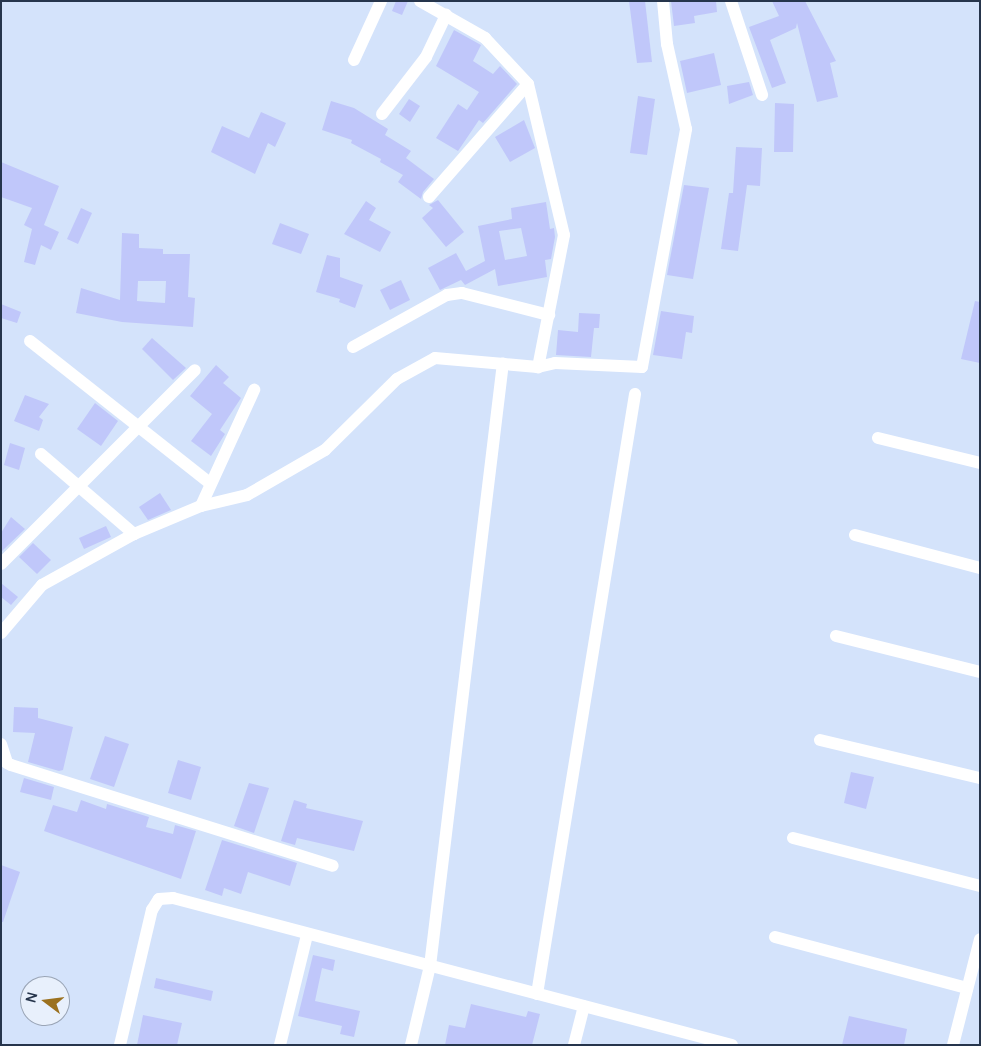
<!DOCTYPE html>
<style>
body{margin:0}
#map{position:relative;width:981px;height:1046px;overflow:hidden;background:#d4e3fb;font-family:Manrope,sans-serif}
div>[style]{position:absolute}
.building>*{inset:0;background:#c0c7fa}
.street>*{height:12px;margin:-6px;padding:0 6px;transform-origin:6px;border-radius:6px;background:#fff}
span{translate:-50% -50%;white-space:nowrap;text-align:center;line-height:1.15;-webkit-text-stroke:4.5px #e8f0fc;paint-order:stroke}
.frame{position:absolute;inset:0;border:2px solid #26354c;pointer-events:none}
.north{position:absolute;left:20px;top:976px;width:50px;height:50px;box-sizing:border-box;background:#e8f0fc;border:1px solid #9aa5b6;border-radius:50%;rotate:285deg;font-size:14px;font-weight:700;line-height:20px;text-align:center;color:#26354c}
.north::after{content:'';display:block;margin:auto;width:18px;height:22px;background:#9b711f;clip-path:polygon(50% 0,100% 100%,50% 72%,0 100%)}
</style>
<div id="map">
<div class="building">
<i style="clip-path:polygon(396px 1px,408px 1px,402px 15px,392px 11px)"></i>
<i style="clip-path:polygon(629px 1px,645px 1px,652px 62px,637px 63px)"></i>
<i style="clip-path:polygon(671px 1px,716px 1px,717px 12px,694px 16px,695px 23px,674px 26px)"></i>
<i style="clip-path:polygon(772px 1px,805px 1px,836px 61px,830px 63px,838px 97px,817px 102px,797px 23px,796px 28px,770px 40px,786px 83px,772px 88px,749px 27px,779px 16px)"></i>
<i style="clip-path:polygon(454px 30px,481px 45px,473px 61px,493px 74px,500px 66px,517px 84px,483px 123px,479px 120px,458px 151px,436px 138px,458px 104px,467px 110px,479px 92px,436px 66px)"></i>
<i style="clip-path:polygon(714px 53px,721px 85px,687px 93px,680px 61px)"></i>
<i style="clip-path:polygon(749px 82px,753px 95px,729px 104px,727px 86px)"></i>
<i style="clip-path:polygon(638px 96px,655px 99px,647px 155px,630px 153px)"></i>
<i style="clip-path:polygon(409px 99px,420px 106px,410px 122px,399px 114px)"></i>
<i style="clip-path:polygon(331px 101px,354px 108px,388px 129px,385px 135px,411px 151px,406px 158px,434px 179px,423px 192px,421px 199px,398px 182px,403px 175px,380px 162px,381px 159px,351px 143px,352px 140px,322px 130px)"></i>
<i style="clip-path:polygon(775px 103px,794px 104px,793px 152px,774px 152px)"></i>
<i style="clip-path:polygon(261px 112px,286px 123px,275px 147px,268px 143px,255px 174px,211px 152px,222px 126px,249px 138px)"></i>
<i style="clip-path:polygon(524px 120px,535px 148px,510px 162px,495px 137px)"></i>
<i style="clip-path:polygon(736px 147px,762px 148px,760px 186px,747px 185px,738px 251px,721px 249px,729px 193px,733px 193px)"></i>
<i style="clip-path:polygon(1px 162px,59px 186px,44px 225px,59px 232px,51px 250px,41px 245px,35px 265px,24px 262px,32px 229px,24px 225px,32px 208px,1px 197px)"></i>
<i style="clip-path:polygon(684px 185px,709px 188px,693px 279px,667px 275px)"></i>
<i style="clip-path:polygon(438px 200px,464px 232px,446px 247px,422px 218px,433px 208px,429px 205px)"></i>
<i style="clip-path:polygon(366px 201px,376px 208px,369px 220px,391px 232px,380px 252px,344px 234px)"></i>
<i style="clip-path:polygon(evenodd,546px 202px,550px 229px,554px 228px,555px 237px,551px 259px,545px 260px,547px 277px,498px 286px,495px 269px,465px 285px,461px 280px,440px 290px,428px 268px,456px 253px,466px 271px,485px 261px,478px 226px,512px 219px,511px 208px,546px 202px,521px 228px,527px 256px,505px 260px,499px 231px,521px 228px)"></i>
<i style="clip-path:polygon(81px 208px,92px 213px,78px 244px,67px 239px)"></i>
<i style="clip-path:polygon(280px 223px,309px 234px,301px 254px,272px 244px)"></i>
<i style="clip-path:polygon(evenodd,122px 233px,139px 234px,139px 248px,163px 249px,163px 254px,190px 254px,188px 297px,195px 298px,193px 327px,122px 322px,76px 313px,81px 288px,120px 300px,122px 233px,138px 281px,166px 281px,165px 303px,137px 301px,138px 281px)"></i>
<i style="clip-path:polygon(327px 255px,340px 258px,340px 277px,363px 285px,355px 308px,339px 302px,340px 299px,316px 292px)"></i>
<i style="clip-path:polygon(401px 280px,410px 300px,390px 310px,380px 290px)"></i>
<i style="clip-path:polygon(975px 301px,980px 302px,980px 363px,961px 359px)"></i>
<i style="clip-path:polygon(1px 304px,21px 312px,17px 323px,1px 318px)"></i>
<i style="clip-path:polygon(661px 311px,694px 316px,692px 333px,686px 332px,682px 359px,653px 355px)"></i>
<i style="clip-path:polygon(579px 313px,600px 314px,599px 328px,594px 328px,591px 357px,556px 355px,558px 330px,578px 332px)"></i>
<i style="clip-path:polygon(152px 338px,186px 368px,173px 380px,142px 349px)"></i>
<i style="clip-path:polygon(216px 365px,229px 377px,223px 383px,241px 398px,220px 430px,225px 434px,211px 456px,191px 441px,212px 414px,190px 396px)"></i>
<i style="clip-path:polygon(25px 395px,49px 404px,39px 417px,43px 420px,39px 431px,14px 421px)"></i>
<i style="clip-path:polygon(95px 403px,118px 421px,101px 446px,77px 429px)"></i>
<i style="clip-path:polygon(10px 443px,25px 448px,19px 470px,4px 465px)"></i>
<i style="clip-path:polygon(160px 493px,171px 510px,148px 520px,139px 507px)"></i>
<i style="clip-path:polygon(11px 517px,25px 529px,1px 552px,1px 533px)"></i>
<i style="clip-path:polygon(106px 526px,111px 537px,84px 549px,79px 538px)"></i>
<i style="clip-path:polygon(33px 543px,51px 560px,37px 574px,19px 557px)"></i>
<i style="clip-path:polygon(1px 583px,18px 597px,11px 605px,1px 597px)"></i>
<i style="clip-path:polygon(14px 707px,38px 708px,38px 718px,73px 727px,63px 770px,59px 771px,28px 762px,35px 733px,13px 732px)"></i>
<i style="clip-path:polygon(105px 736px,129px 744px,114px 787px,90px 779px)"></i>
<i style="clip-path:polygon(178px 760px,201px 767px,191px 800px,168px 793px)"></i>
<i style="clip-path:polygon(851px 772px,874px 777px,866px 809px,844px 803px)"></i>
<i style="clip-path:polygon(24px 778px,54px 787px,51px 800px,20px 792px)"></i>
<i style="clip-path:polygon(249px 783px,269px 788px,254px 833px,234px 826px)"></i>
<i style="clip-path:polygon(81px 800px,106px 809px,107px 804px,149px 817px,146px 827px,173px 834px,175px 825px,196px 831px,181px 879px,44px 831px,53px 805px,77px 812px)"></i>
<i style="clip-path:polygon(294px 800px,307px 804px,306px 808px,363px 821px,354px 851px,297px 838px,295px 845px,281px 841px)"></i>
<i style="clip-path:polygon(222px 840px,297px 863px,290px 886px,248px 872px,241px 894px,224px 888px,222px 896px,205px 890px)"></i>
<i style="clip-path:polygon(1px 865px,20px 872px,3px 922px,1px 922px)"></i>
<i style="clip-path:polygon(313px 955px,335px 960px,333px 971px,322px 968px,315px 1001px,360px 1011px,354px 1037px,340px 1034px,342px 1026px,298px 1016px)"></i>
<i style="clip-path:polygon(156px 978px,213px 991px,211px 1001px,154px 988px)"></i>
<i style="clip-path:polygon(471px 1004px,526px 1017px,528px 1011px,540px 1014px,532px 1045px,445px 1045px,449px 1025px,465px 1028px)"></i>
<i style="clip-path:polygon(143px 1015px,182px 1023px,177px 1045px,137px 1045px)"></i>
<i style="clip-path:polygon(849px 1016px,907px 1029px,904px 1045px,842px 1045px)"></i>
</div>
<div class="street">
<i style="left:420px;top:1px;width:75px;rotate:29.6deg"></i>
<i style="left:485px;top:38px;width:63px;rotate:46.9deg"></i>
<i style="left:528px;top:84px;width:155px;rotate:76.6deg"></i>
<i style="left:564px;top:235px;width:135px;rotate:101.1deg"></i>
<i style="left:731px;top:1px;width:99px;rotate:71.7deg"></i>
<i style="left:354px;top:60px;width:65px;rotate:-65.4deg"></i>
<i style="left:382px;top:114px;width:72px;rotate:-52.3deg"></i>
<i style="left:426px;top:57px;width:47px;rotate:-64.5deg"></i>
<i style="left:429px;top:197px;width:150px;rotate:-48.8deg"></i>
<i style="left:30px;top:341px;width:229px;rotate:38.3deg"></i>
<i style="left:353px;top:347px;width:107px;rotate:-29deg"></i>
<i style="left:447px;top:295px;width:15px;rotate:-8deg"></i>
<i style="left:462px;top:293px;width:90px;rotate:14.2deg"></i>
<i style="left:878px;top:438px;width:105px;rotate:13.8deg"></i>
<i style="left:41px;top:454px;width:123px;rotate:40.7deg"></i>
<i style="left:201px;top:506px;width:128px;rotate:-65.4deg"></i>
<i style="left:855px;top:535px;width:129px;rotate:14.8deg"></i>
<i style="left:1px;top:564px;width:274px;rotate:-45deg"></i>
<i style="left:1px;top:633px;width:63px;rotate:-49.5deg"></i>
<i style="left:42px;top:585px;width:105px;rotate:-29deg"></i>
<i style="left:134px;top:534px;width:73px;rotate:-22.7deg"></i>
<i style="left:201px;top:506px;width:47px;rotate:-13.4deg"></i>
<i style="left:247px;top:495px;width:90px;rotate:-30deg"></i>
<i style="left:325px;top:450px;width:101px;rotate:-44.6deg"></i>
<i style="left:397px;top:379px;width:43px;rotate:-28.9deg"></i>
<i style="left:435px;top:358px;width:103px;rotate:5deg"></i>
<i style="left:538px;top:367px;width:17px;rotate:-13deg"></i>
<i style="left:555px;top:363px;width:87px;rotate:2.6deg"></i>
<i style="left:642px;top:367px;width:242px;rotate:-79.5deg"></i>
<i style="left:686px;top:129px;width:87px;rotate:-102.6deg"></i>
<i style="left:667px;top:44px;width:43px;rotate:-95.3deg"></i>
<i style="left:836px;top:636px;width:148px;rotate:14deg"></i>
<i style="left:820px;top:740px;width:164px;rotate:13.4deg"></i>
<i style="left:1px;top:744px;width:20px;rotate:72deg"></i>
<i style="left:7px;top:763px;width:4px;rotate:27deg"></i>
<i style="left:11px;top:765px;width:337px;rotate:17.4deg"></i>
<i style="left:793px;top:838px;width:193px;rotate:14.4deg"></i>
<i style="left:775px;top:937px;width:199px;rotate:14.9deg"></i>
<i style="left:537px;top:994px;width:608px;rotate:-80.72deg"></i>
<i style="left:120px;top:1045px;width:139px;rotate:-76.7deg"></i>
<i style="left:152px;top:910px;width:13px;rotate:-58deg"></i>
<i style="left:159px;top:899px;width:14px;rotate:-4deg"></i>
<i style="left:173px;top:898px;width:578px;rotate:14.73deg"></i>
<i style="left:280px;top:1045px;width:113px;rotate:-76.2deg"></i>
<i style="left:411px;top:1045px;width:81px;rotate:-76.5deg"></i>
<i style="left:430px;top:966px;width:607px;rotate:-83.1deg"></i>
<i style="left:574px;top:1045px;width:40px;rotate:-75.6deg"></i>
<i style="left:953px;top:1045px;width:109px;rotate:-75.7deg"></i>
</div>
<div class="frame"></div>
<div class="north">N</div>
</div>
